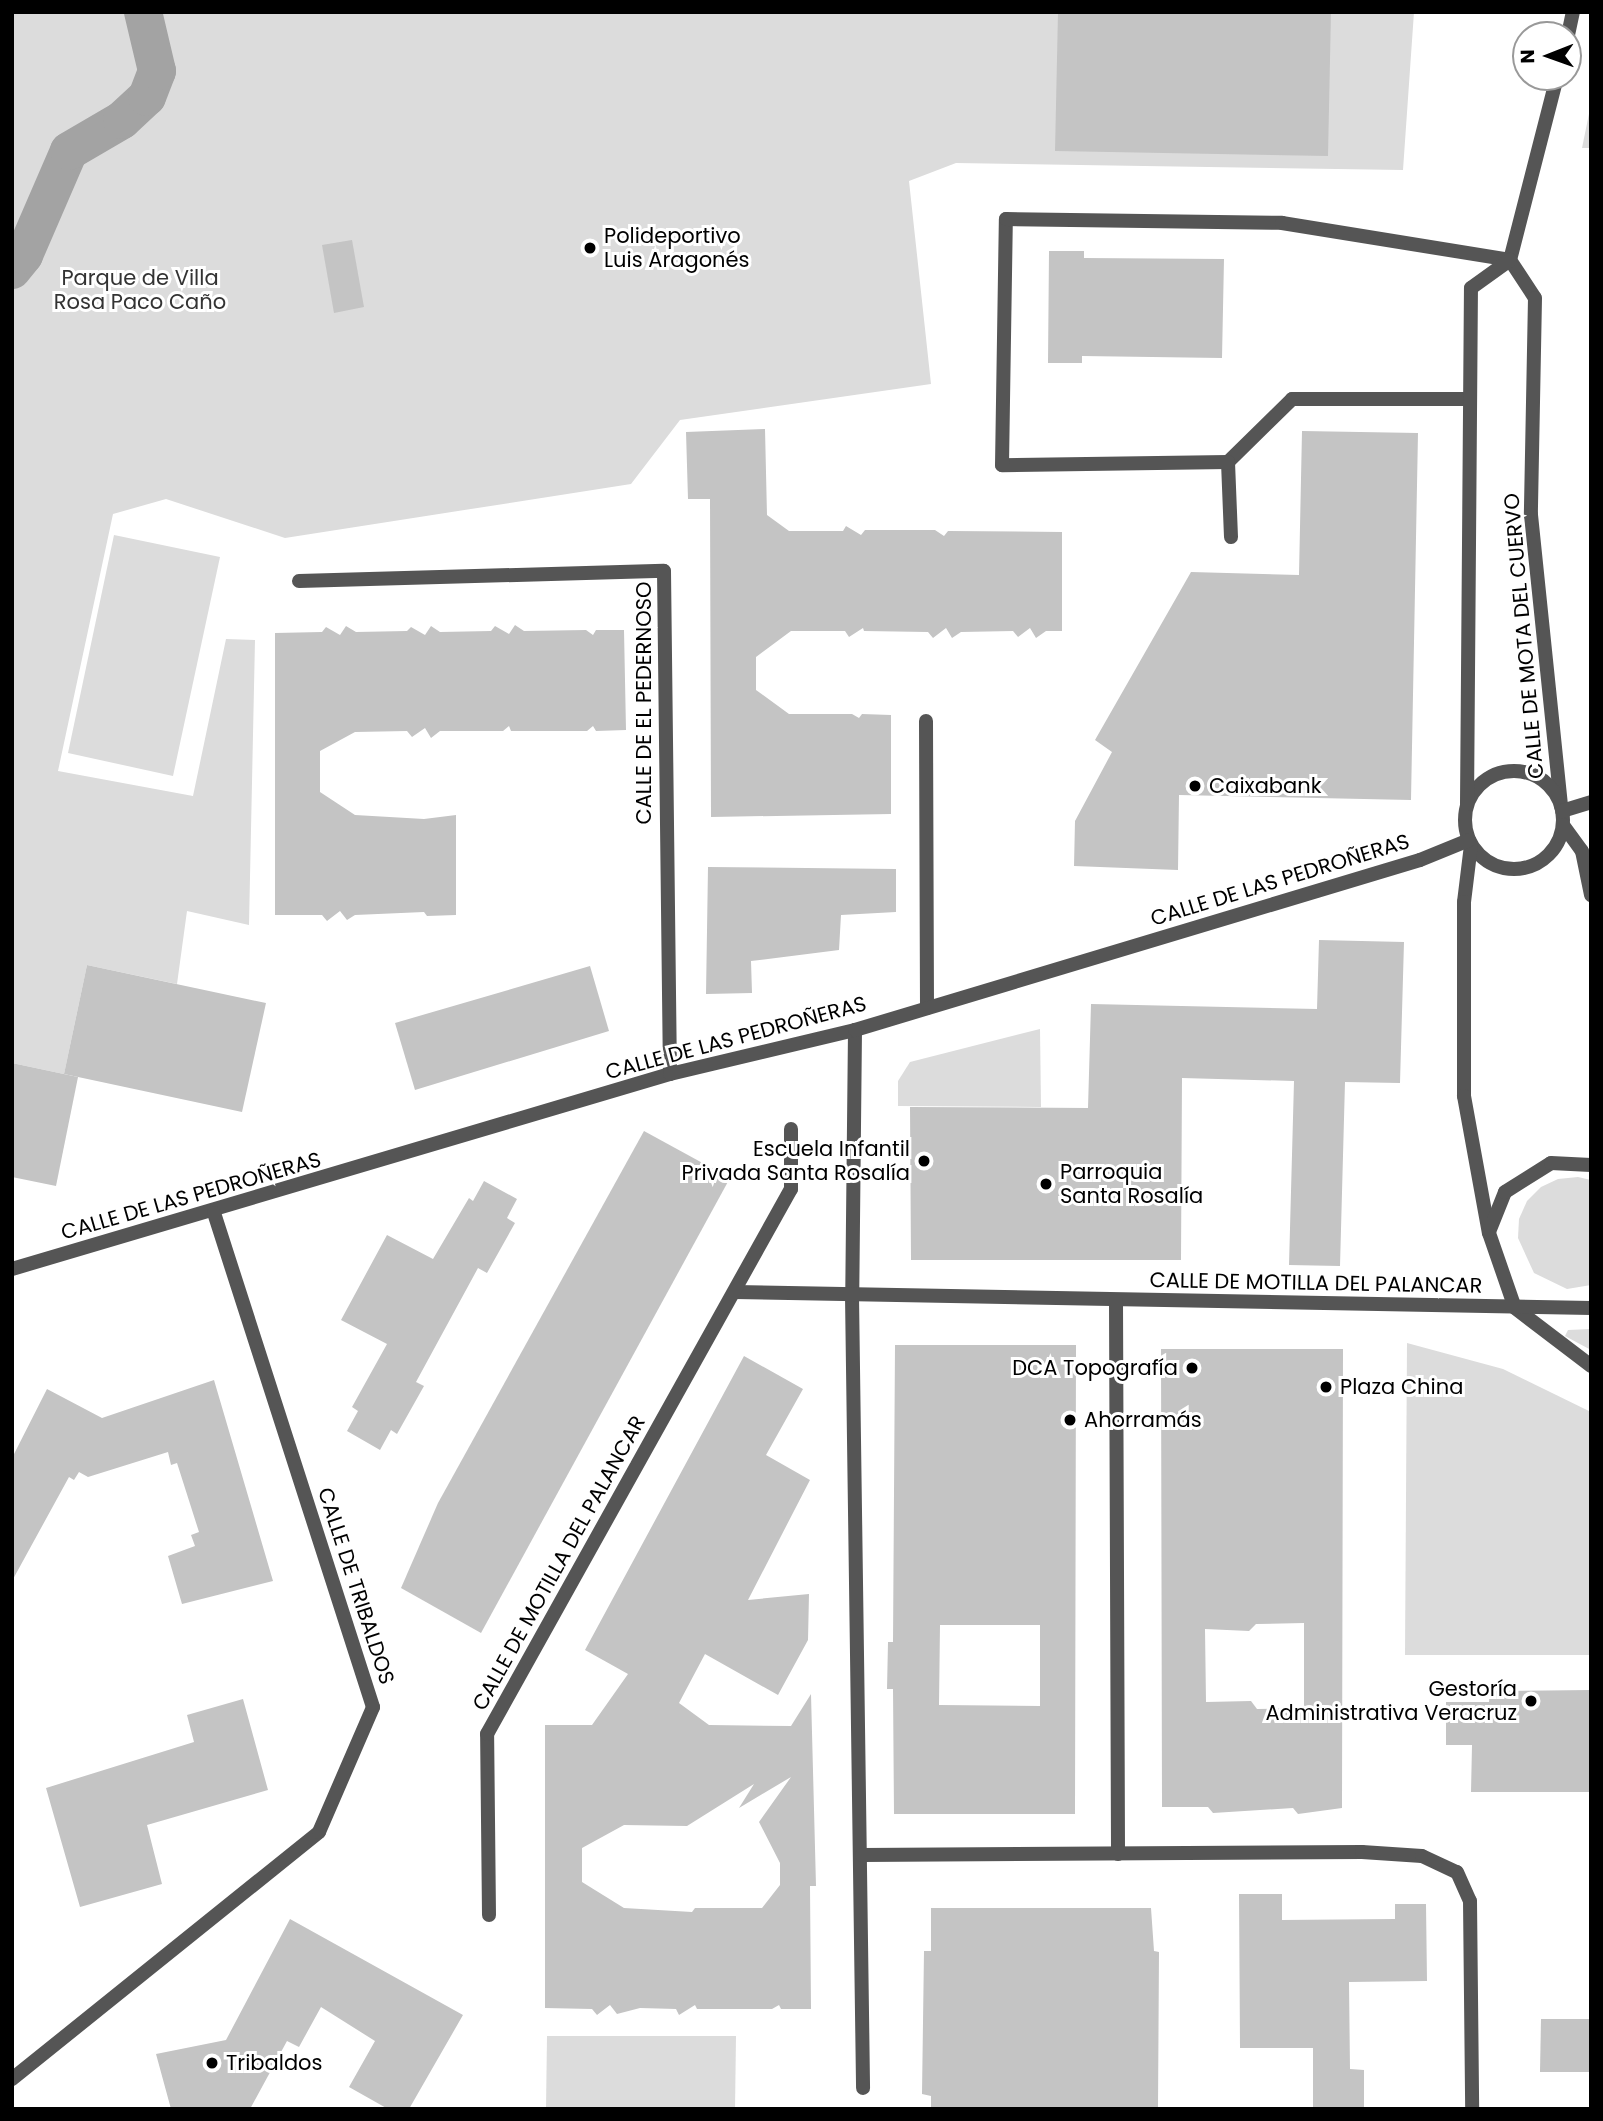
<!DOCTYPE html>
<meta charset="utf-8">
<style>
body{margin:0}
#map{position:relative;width:1603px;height:2121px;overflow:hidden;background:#fff;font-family:Poppins,sans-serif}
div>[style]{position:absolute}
.green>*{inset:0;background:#dcdcdc}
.canal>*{height:38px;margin:-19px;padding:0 19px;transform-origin:19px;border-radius:19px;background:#a3a3a3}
.building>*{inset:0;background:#c4c4c4}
.street>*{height:14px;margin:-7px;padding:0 7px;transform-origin:7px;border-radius:7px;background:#555}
.street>.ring{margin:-7px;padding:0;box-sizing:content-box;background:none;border:14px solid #555;border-radius:50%}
.dots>*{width:19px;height:19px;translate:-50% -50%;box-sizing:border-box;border:4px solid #fff;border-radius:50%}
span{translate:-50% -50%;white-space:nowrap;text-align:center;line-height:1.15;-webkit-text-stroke:6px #fff;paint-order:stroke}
.poi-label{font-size:21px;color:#000}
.left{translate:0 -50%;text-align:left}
.right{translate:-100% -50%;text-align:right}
.park-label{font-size:21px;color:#333}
.street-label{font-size:21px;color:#000}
.frame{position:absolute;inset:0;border:14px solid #000;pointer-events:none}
.north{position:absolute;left:1512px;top:21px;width:70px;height:70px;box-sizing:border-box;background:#fff;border:2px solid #999;border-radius:50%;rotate:269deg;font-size:19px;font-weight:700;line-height:28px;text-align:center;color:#000}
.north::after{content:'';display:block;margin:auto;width:24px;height:32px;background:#000;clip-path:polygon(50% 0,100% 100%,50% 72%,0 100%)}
</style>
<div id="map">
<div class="green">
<i style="clip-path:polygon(12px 12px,1414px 12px,1403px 170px,956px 163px,909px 181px,931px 384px,680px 420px,631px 484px,285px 538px,166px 499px,113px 514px,58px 771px,193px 796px,226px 639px,255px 640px,249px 925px,187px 911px,177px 984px,87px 965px,64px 1074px,12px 1063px)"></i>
<i style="clip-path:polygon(1591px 104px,1591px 148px,1582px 148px)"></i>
<i style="clip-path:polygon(114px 535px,220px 557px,173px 776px,68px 753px)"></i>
<i style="clip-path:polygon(1040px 1029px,1041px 1107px,898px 1106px,898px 1081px,910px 1062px)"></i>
<i style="clip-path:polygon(1578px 1177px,1591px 1180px,1591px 1285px,1567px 1289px,1534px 1273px,1518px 1238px,1519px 1219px,1527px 1201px,1541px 1187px,1558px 1179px)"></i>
<i style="clip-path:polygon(1591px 1329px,1591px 1350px,1565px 1336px,1568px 1330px)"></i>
<i style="clip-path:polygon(1407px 1343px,1503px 1369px,1591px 1412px,1591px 1655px,1405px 1655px)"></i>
<i style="clip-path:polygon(547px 2036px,736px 2036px,735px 2109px,546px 2109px)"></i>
</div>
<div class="canal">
<i style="left:12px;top:270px;width:19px;rotate:-51deg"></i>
<i style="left:24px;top:255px;width:113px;rotate:-66.6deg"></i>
<i style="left:69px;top:151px;width:61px;rotate:-30.3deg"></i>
<i style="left:122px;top:120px;width:34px;rotate:-43deg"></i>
<i style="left:147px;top:97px;width:28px;rotate:-69deg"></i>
<i style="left:157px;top:71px;width:61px;rotate:-103.3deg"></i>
</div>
<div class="building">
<i style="clip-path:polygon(1058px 12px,1331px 12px,1328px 156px,1055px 151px)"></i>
<i style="clip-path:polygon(352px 240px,364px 307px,334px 313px,322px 245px)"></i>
<i style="clip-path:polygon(1049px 251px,1084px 251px,1084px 258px,1224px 259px,1222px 358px,1082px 356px,1082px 363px,1048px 363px)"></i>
<i style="clip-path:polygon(765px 429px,767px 515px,789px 531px,843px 531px,846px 526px,861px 535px,865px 530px,935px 530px,944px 536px,948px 531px,1062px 532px,1062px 631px,1046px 631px,1036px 638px,1030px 628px,1018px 637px,1013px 631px,961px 632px,952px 638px,946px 628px,933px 638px,928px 632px,864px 631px,863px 628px,849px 637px,845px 631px,791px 631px,756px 657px,756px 690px,789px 714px,852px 714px,859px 718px,862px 714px,891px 715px,891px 814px,711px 817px,710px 499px,688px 499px,686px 432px)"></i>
<i style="clip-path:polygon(1302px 431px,1418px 433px,1411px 800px,1179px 795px,1178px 870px,1074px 866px,1075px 821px,1112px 752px,1095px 740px,1191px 572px,1299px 575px)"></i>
<i style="clip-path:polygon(515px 625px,524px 631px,586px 630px,593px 635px,596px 630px,624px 630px,626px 730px,596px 731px,593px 726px,587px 731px,511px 731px,509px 726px,503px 731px,440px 731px,431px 738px,425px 728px,412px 737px,407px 731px,355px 732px,320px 751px,320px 792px,355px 815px,424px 819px,456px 815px,456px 915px,427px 916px,424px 912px,355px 915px,347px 920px,340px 911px,327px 921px,322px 915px,275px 915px,275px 633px,322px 632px,326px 627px,340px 635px,346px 626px,356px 632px,407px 631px,411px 627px,425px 635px,431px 626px,440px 632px,491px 631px,495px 626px,509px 634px)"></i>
<i style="clip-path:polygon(708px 867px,896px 869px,896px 912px,841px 915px,839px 950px,751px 961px,752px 993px,706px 994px)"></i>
<i style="clip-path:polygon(1319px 940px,1404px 942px,1400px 1083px,1345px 1082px,1340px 1266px,1289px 1265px,1294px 1081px,1182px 1078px,1181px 1260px,911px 1260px,910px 1107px,1088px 1108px,1091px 1004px,1317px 1009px)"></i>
<i style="clip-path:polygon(87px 965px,266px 1003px,242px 1112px,64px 1074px)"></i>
<i style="clip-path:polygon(590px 966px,609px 1031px,415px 1090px,395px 1023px)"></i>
<i style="clip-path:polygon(12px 1063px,78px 1077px,56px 1186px,12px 1177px)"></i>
<i style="clip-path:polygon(644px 1131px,730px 1178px,481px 1633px,401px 1588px,438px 1503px)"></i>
<i style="clip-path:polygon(484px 1181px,517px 1199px,507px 1218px,515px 1223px,487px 1273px,478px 1268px,416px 1382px,424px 1386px,397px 1434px,391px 1430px,380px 1450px,347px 1431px,358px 1411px,352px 1407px,387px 1344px,341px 1320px,387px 1235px,433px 1259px,469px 1198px,473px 1201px)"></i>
<i style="clip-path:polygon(evenodd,895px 1345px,1076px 1345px,1075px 1814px,894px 1814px,893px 1689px,887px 1689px,888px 1642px,893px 1642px,895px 1345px,940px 1625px,1040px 1625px,1040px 1706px,939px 1705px,940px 1625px)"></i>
<i style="clip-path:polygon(evenodd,1161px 1349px,1343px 1349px,1342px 1808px,1298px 1814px,1293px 1808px,1213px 1813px,1208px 1807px,1162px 1807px,1161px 1349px,1304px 1623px,1304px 1708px,1257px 1709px,1251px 1701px,1206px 1702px,1205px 1629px,1249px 1631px,1256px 1624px,1304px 1623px)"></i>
<i style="clip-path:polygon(evenodd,744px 1356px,803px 1389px,766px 1455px,810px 1480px,748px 1600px,809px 1594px,808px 1640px,778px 1695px,705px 1654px,679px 1703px,709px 1725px,791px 1726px,811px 1694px,816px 1886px,810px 1886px,811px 2009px,781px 2009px,779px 2005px,772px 2009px,697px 2009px,695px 2005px,679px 2015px,676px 2009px,640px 2008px,617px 2014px,610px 2005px,597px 2015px,592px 2009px,545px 2008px,545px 1725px,592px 1725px,628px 1674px,585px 1650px,744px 1356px,791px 1777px,759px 1822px,780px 1863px,780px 1885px,762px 1908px,695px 1908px,692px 1912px,624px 1908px,582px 1882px,582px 1848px,624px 1825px,687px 1826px,754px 1784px,739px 1808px,791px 1777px)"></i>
<i style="clip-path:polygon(214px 1380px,273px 1581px,182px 1604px,168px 1556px,195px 1546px,191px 1535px,199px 1532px,177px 1463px,171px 1465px,168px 1452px,88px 1477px,79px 1472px,74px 1480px,69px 1477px,12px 1581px,12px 1458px,47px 1389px,102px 1418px)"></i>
<i style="clip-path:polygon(1591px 1690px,1591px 1792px,1471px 1792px,1472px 1745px,1446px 1745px,1446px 1702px,1489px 1702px,1490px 1691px)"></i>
<i style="clip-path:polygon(243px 1699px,268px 1790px,147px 1825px,162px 1884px,80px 1907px,46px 1788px,194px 1742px,187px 1715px)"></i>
<i style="clip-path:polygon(1239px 1894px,1282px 1894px,1282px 1920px,1395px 1919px,1395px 1904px,1426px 1904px,1427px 1981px,1349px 1982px,1350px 2069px,1364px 2070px,1364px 2109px,1313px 2109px,1313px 2048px,1240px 2048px)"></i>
<i style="clip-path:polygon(931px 1908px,1151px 1908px,1154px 1951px,1159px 1952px,1158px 2109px,931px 2109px,931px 2096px,922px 2094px,924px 1951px,931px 1951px)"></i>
<i style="clip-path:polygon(290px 1919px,463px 2015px,409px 2109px,388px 2109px,349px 2087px,375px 2041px,321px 2007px,299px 2047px,287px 2041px,250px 2109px,171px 2109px,156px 2054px,226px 2040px)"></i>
<i style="clip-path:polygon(1541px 2019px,1591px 2019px,1591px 2072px,1540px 2072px)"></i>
</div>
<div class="street">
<i style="left:1568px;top:35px;width:24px;rotate:-78deg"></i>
<i style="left:1510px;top:260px;width:189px;rotate:-75.6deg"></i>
<i style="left:1228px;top:462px;width:90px;rotate:-44.5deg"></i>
<i style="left:1292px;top:399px;width:176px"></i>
<i style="left:1231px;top:537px;width:75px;rotate:-92.3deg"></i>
<i style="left:1228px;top:462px;width:226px;rotate:179.2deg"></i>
<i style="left:1002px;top:465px;width:246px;rotate:-89.1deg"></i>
<i style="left:1006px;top:219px;width:276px;rotate:0.8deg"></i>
<i style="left:1282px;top:223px;width:231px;rotate:9.2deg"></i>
<i style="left:1510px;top:260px;width:45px;rotate:56.7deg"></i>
<i style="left:1535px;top:298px;width:217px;rotate:91.1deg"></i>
<i style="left:1531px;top:515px;width:293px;rotate:84.1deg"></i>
<i style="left:299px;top:581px;width:365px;rotate:-1.6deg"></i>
<i style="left:664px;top:571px;width:503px;rotate:89.32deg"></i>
<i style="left:926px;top:721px;width:287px;rotate:89.8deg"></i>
<i class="ring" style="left:1465px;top:771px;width:84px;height:84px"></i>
<i style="left:1467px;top:804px;width:516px;rotate:-89.56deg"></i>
<i style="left:1471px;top:288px;width:48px;rotate:-35.7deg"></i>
<i style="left:1562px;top:811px;width:30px;rotate:-17deg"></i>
<i style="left:1563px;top:825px;width:32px;rotate:54deg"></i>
<i style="left:1582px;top:851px;width:45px;rotate:78.4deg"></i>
<i style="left:1471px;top:845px;width:57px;rotate:97deg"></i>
<i style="left:1464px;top:902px;width:194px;rotate:90deg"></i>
<i style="left:1464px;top:1096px;width:139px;rotate:79.7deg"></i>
<i style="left:1489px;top:1233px;width:79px;rotate:70.9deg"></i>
<i style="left:1515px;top:1308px;width:96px;rotate:37.3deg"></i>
<i style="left:855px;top:1030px;width:266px;rotate:90.6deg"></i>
<i style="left:852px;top:1296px;width:792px;rotate:89.2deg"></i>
<i style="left:1489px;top:1232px;width:43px;rotate:-68.2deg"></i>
<i style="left:1505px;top:1192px;width:54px;rotate:-32.2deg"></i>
<i style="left:1551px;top:1163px;width:40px;rotate:2.9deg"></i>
<i style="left:12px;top:1269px;width:686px;rotate:-16.51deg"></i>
<i style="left:670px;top:1074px;width:190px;rotate:-13.4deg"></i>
<i style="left:855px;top:1030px;width:590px;rotate:-16.75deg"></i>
<i style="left:1420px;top:860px;width:53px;rotate:-22.2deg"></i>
<i style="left:735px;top:1292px;width:856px;rotate:1.07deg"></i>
<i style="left:1116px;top:1301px;width:553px;rotate:89.79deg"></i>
<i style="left:862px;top:1855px;width:500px;rotate:-0.34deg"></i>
<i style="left:1362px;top:1852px;width:60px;rotate:3.8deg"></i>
<i style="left:1422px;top:1856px;width:38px;rotate:25deg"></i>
<i style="left:1457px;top:1872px;width:32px;rotate:66deg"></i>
<i style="left:1470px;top:1901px;width:208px;rotate:89.4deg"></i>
<i style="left:489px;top:1915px;width:181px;rotate:-90.6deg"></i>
<i style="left:487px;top:1734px;width:624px;rotate:-60.85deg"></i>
<i style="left:791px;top:1189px;width:60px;rotate:-90deg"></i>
<i style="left:12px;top:2079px;width:394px;rotate:-38.8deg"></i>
<i style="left:319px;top:1832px;width:136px;rotate:-66.6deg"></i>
<i style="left:373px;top:1707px;width:519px;rotate:-107.84deg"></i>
</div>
<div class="dots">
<i style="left:590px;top:248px;background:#000"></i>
<i style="left:1195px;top:786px;background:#000"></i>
<i style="left:924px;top:1161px;background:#000"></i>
<i style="left:1046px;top:1184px;background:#000"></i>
<i style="left:1192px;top:1368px;background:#000"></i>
<i style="left:1326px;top:1387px;background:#000"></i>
<i style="left:1070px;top:1420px;background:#000"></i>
<i style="left:1531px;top:1701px;background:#000"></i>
<i style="left:212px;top:2063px;background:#000"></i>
</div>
<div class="poi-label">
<span class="left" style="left:604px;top:248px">Polideportivo<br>Luis Aragonés</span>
<span class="left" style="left:1209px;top:786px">Caixabank</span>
<span class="right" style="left:910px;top:1161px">Escuela Infantil<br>Privada Santa Rosalía</span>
<span class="left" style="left:1060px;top:1184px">Parroquia<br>Santa Rosalía</span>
<span class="right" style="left:1178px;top:1368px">DCA Topografía</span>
<span class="left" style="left:1340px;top:1387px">Plaza China</span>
<span class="left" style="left:1084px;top:1420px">Ahorramás</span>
<span class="right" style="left:1517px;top:1701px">Gestoría<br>Administrativa Veracruz</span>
<span class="left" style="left:226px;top:2063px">Tribaldos</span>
</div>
<div class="park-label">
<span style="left:140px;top:290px">Parque de Villa<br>Rosa Paco Caño</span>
</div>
<div class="street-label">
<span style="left:1524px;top:636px;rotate:-95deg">CALLE DE MOTA DEL CUERVO</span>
<span style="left:644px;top:703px;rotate:-90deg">CALLE DE EL PEDERNOSO</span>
<span style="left:1280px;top:880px;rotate:-17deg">CALLE DE LAS PEDROÑERAS</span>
<span style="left:736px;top:1038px;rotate:-15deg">CALLE DE LAS PEDROÑERAS</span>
<span style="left:191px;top:1196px;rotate:-16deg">CALLE DE LAS PEDROÑERAS</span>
<span style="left:1316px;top:1283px;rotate:1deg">CALLE DE MOTILLA DEL PALANCAR</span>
<span style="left:559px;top:1563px;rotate:-61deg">CALLE DE MOTILLA DEL PALANCAR</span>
<span style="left:356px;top:1586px;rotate:72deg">CALLE DE TRIBALDOS</span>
</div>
<div class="frame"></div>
<div class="north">N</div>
</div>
